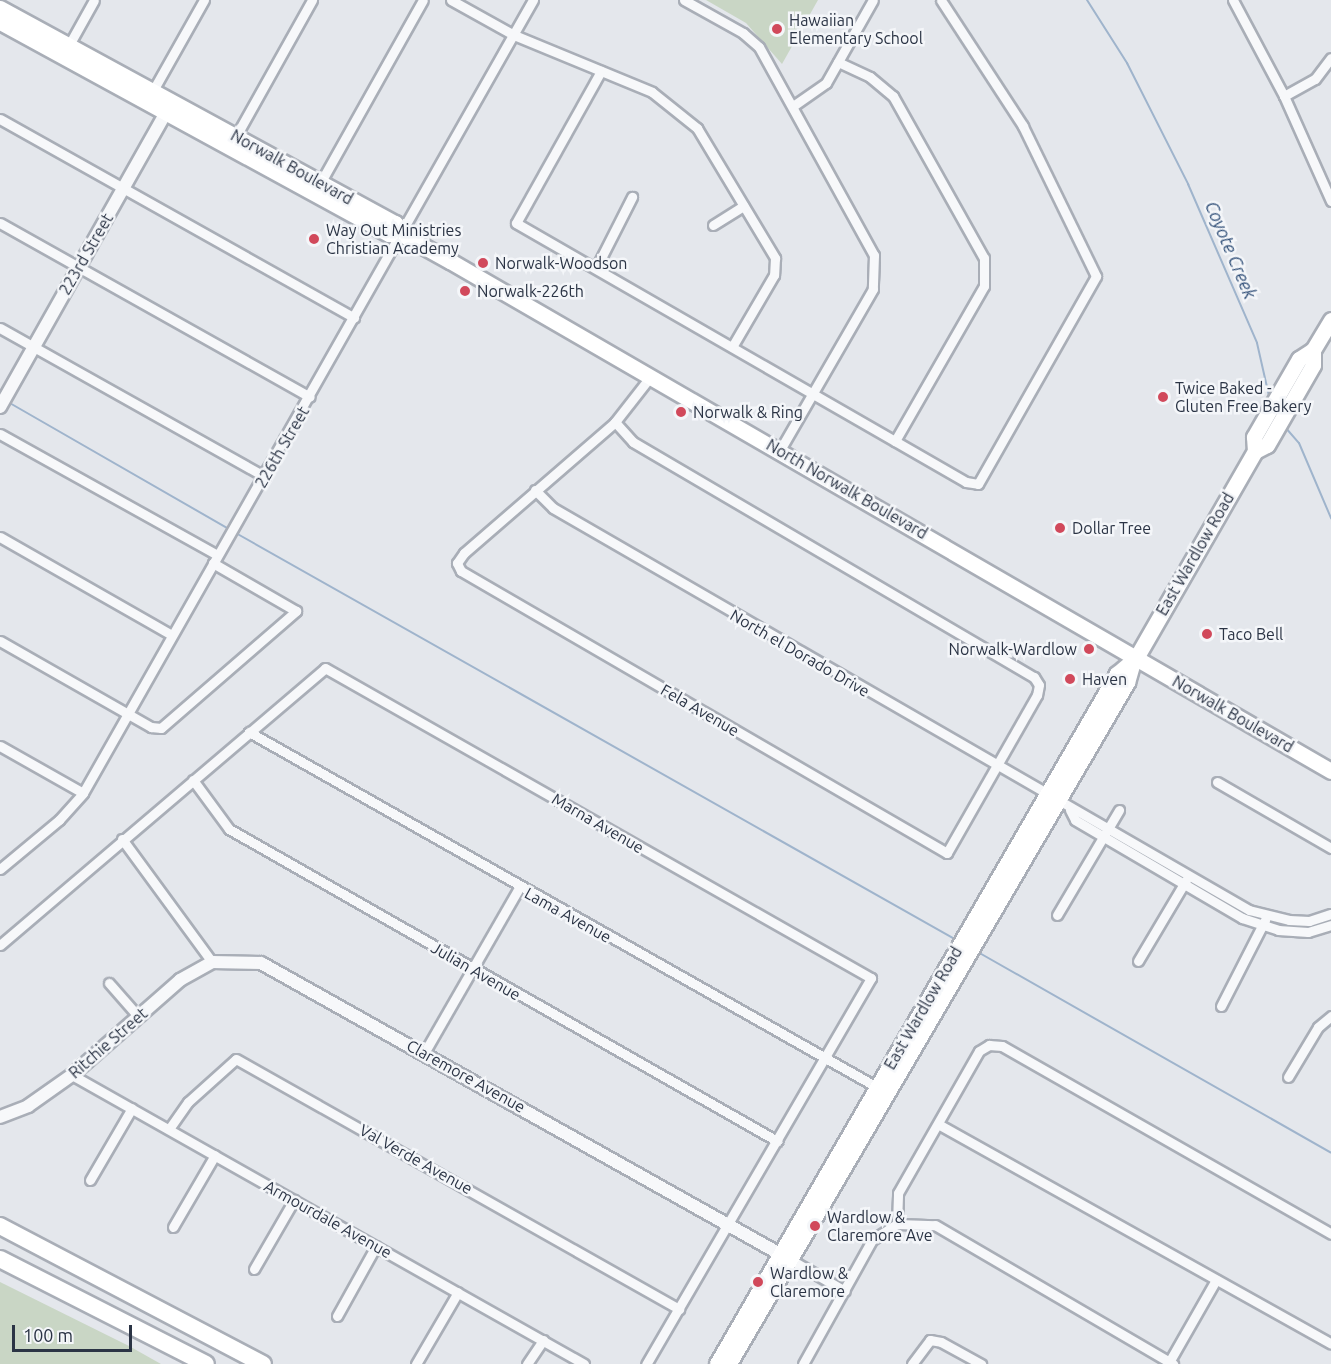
<!DOCTYPE html>
<style>
body{margin:0}
#map{position:relative;width:1331px;height:1364px;overflow:hidden;background:#e4e7ec;font-family:Ubuntu,sans-serif}
div>[style]{position:absolute}
.green>*{inset:0;background:#c9d6c5}
.stream>*{height:2px;margin:-1px;padding:0 1px;transform-origin:1px;border-radius:1px;background:#9fb4cc}
.roads{filter:drop-shadow(2px 0 #a9aeb7) drop-shadow(-2px 0 #a9aeb7) drop-shadow(0 2px #a9aeb7) drop-shadow(0 -2px #a9aeb7)}
.minor>*{height:9px;margin:-4.5px;padding:0 4.5px;transform-origin:4.5px;border-radius:4.5px;background:#f7f8fa}
.tertiary>*{height:12px;margin:-6px;padding:0 6px;transform-origin:6px;border-radius:6px;background:#f7f8fa}
.secondary>*{height:14px;margin:-7px;padding:0 7px;transform-origin:7px;border-radius:7px;background:#fff}
.primary>*{height:15px;margin:-7.5px;padding:0 7.5px;transform-origin:7.5px;border-radius:7.5px;background:#fff}
.motorway>*{height:16px;margin:-8px;padding:0 8px;transform-origin:8px;border-radius:8px;background:#fff}
.dots>*{width:16px;height:16px;translate:-50% -50%;box-sizing:border-box;border:3px solid #f4f6f9;border-radius:50%}
span{translate:-50% -50%;white-space:nowrap;text-align:center;line-height:1.15;-webkit-text-stroke:5px #f4f6f9;paint-order:stroke}
.poi-label{font-size:16px;color:#2b3445}
.left{translate:0 -50%;text-align:left}
.right{translate:-100% -50%;text-align:right}
.street-label{font-size:16px;color:#2b3445}
.water-label{font-size:18px;color:#34527a;font-style:italic}
.scale{position:absolute;left:12px;top:1325px;width:120px;height:27px;box-sizing:border-box;border:3px solid #2b3445;border-top:0;padding-left:8px;font-size:18px;line-height:21px;white-space:nowrap;color:#2b3445;-webkit-text-stroke:4px #f4f6f9;paint-order:stroke}
</style>
<div id="map">
<div class="green">
<i style="clip-path:polygon(706px 0,818px 0,782px 64px,746px 23px)"></i>
<i style="clip-path:polygon(0 1282px,129px 1346px,161px 1364px,0 1364px)"></i>
</div>
<div class="stream">
<i style="left:1087px;top:0;width:75px;rotate:57.6deg"></i>
<i style="left:1127px;top:63px;width:136px;rotate:63.2deg"></i>
<i style="left:1188px;top:184px;width:173px;rotate:66.5deg"></i>
<i style="left:1257px;top:343px;width:54px;rotate:77.2deg"></i>
<i style="left:8px;top:402px;width:255px;rotate:29.9deg"></i>
<i style="left:1285px;top:427px;width:21px;rotate:49deg"></i>
<i style="left:1299px;top:443px;width:82px;rotate:66.9deg"></i>
<i style="left:234px;top:532px;width:832px;rotate:29.46deg"></i>
<i style="left:976px;top:951px;width:408px;rotate:29.6deg"></i>
</div>
<div class="roads">
<div class="minor">
<i style="left:451px;top:0;width:72px;rotate:29.1deg"></i>
<i style="left:514px;top:35px;width:149px;rotate:22.4deg"></i>
<i style="left:652px;top:92px;width:58px;rotate:38.7deg"></i>
<i style="left:697px;top:128px;width:152px;rotate:59deg"></i>
<i style="left:775px;top:258px;width:17px;rotate:93deg"></i>
<i style="left:774px;top:275px;width:83px;rotate:120.3deg"></i>
<i style="left:684px;top:0;width:68px;rotate:29.2deg"></i>
<i style="left:743px;top:33px;width:21px;rotate:41deg"></i>
<i style="left:759px;top:47px;width:238px;rotate:61.1deg"></i>
<i style="left:874px;top:255px;width:34px;rotate:92deg"></i>
<i style="left:873px;top:289px;width:186px;rotate:120deg"></i>
<i style="left:1233px;top:0;width:109px;rotate:62deg"></i>
<i style="left:1284px;top:96px;width:115px;rotate:65.9deg"></i>
<i style="left:69px;top:45px;width:51px;rotate:-60.9deg"></i>
<i style="left:838px;top:62px;width:35px;rotate:25deg"></i>
<i style="left:870px;top:77px;width:30px;rotate:40deg"></i>
<i style="left:893px;top:96px;width:186px;rotate:60.7deg"></i>
<i style="left:984px;top:258px;width:28px;rotate:90deg"></i>
<i style="left:984px;top:286px;width:179px;rotate:119.9deg"></i>
<i style="left:601px;top:71px;width:174px;rotate:119.2deg"></i>
<i style="left:516px;top:223px;width:519px;rotate:29.92deg"></i>
<i style="left:966px;top:482px;width:12px;rotate:9deg"></i>
<i style="left:978px;top:484px;width:239px;rotate:-60.4deg"></i>
<i style="left:1096px;top:276px;width:167px;rotate:-116deg"></i>
<i style="left:1023px;top:126px;width:150px;rotate:-123.1deg"></i>
<i style="left:151px;top:94px;width:108px;rotate:-60.6deg"></i>
<i style="left:1284px;top:96px;width:35px;rotate:-29deg"></i>
<i style="left:1315px;top:79px;width:26px;rotate:-53deg"></i>
<i style="left:793px;top:106px;width:40px;rotate:-34.9deg"></i>
<i style="left:826px;top:83px;width:95px;rotate:-60.5deg"></i>
<i style="left:0;top:119px;width:406px;rotate:29.3deg"></i>
<i style="left:236px;top:136px;width:156px;rotate:-60.8deg"></i>
<i style="left:318px;top:187px;width:214px;rotate:-60.7deg"></i>
<i style="left:0;top:223px;width:355px;rotate:29.3deg"></i>
<i style="left:713px;top:225px;width:36px;rotate:-32deg"></i>
<i style="left:596px;top:268px;width:80px;rotate:-63.1deg"></i>
<i style="left:0;top:328px;width:304px;rotate:29.3deg"></i>
<i style="left:615px;top:422px;width:27px;rotate:48deg"></i>
<i style="left:633px;top:442px;width:465px;rotate:30.4deg"></i>
<i style="left:1034px;top:677px;width:9px;rotate:58deg"></i>
<i style="left:1039px;top:685px;width:10px;rotate:101deg"></i>
<i style="left:1037px;top:695px;width:182px;rotate:119.7deg"></i>
<i style="left:947px;top:853px;width:562px;rotate:-149.88deg"></i>
<i style="left:461px;top:571px;width:9px;rotate:-117deg"></i>
<i style="left:457px;top:563px;width:12px;rotate:-55deg"></i>
<i style="left:464px;top:553px;width:200px;rotate:-40.9deg"></i>
<i style="left:615px;top:422px;width:58px;rotate:-52deg"></i>
<i style="left:0;top:434px;width:248px;rotate:29.1deg"></i>
<i style="left:535px;top:490px;width:25px;rotate:45deg"></i>
<i style="left:553px;top:508px;width:804px;rotate:30.01deg"></i>
<i style="left:1249px;top:910px;width:41px;rotate:14deg"></i>
<i style="left:1289px;top:920px;width:20px;rotate:3deg"></i>
<i style="left:1309px;top:921px;width:23px;rotate:-18deg"></i>
<i style="left:0;top:537px;width:198px;rotate:29.7deg"></i>
<i style="left:0;top:641px;width:174px;rotate:29.7deg"></i>
<i style="left:151px;top:727px;width:10px;rotate:6deg"></i>
<i style="left:161px;top:728px;width:179px;rotate:-40.9deg"></i>
<i style="left:296px;top:611px;width:96px;rotate:-150deg"></i>
<i style="left:249px;top:732px;width:727px;rotate:29.49deg"></i>
<i style="left:0;top:746px;width:95px;rotate:29.5deg"></i>
<i style="left:193px;top:780px;width:61px;rotate:53.7deg"></i>
<i style="left:229px;top:829px;width:631px;rotate:29.65deg"></i>
<i style="left:1217px;top:782px;width:132px;rotate:30.1deg"></i>
<i style="left:1070px;top:810px;width:11px;rotate:63deg"></i>
<i style="left:1075px;top:820px;width:194px;rotate:30.4deg"></i>
<i style="left:1242px;top:918px;width:38px;rotate:18deg"></i>
<i style="left:1278px;top:930px;width:30px;rotate:4deg"></i>
<i style="left:1308px;top:932px;width:24px;rotate:-17deg"></i>
<i style="left:122px;top:839px;width:152px;rotate:53.8deg"></i>
<i style="left:0;top:869px;width:77px;rotate:-39.7deg"></i>
<i style="left:59px;top:820px;width:36px;rotate:-48deg"></i>
<i style="left:83px;top:793px;width:912px;rotate:-60.43deg"></i>
<i style="left:1057px;top:915px;width:122px;rotate:-59.4deg"></i>
<i style="left:0;top:945px;width:427px;rotate:-40.4deg"></i>
<i style="left:325px;top:668px;width:628px;rotate:29.59deg"></i>
<i style="left:871px;top:978px;width:447px;rotate:120.2deg"></i>
<i style="left:1138px;top:961px;width:94px;rotate:-59.3deg"></i>
<i style="left:109px;top:983px;width:44px;rotate:48.7deg"></i>
<i style="left:1221px;top:1006px;width:97px;rotate:-62.9deg"></i>
<i style="left:424px;top:1053px;width:190px;rotate:-60.1deg"></i>
<i style="left:72px;top:1075px;width:588px;rotate:29.44deg"></i>
<i style="left:1288px;top:1077px;width:58px;rotate:-59deg"></i>
<i style="left:1318px;top:1027px;width:17px;rotate:-40deg"></i>
<i style="left:938px;top:1124px;width:450px;rotate:29.2deg"></i>
<i style="left:169px;top:1129px;width:33px;rotate:-55deg"></i>
<i style="left:188px;top:1102px;width:64px;rotate:-41.9deg"></i>
<i style="left:236px;top:1059px;width:509px;rotate:29.44deg"></i>
<i style="left:90px;top:1180px;width:83px;rotate:-59.7deg"></i>
<i style="left:897px;top:1224px;width:38px;rotate:2deg"></i>
<i style="left:935px;top:1225px;width:276px;rotate:30.3deg"></i>
<i style="left:173px;top:1227px;width:83px;rotate:-59.7deg"></i>
<i style="left:791px;top:1260px;width:62px;rotate:29.9deg"></i>
<i style="left:254px;top:1269px;width:80px;rotate:-59.9deg"></i>
<i style="left:337px;top:1316px;width:80px;rotate:-60.9deg"></i>
<i style="left:416px;top:1364px;width:83px;rotate:-59.7deg"></i>
<i style="left:527px;top:1364px;width:29px;rotate:-56deg"></i>
<i style="left:803px;top:1364px;width:142px;rotate:-60.9deg"></i>
<i style="left:872px;top:1240px;width:30px;rotate:-33deg"></i>
<i style="left:897px;top:1224px;width:31px;rotate:-88deg"></i>
<i style="left:898px;top:1193px;width:163px;rotate:-60.3deg"></i>
<i style="left:979px;top:1051px;width:12px;rotate:-31deg"></i>
<i style="left:989px;top:1045px;width:13px;rotate:4deg"></i>
<i style="left:1002px;top:1046px;width:379px;rotate:29.7deg"></i>
<i style="left:912px;top:1364px;width:30px;rotate:-53deg"></i>
<i style="left:930px;top:1340px;width:11px;rotate:10deg"></i>
<i style="left:941px;top:1342px;width:46px;rotate:28.8deg"></i>
<i style="left:1168px;top:1364px;width:97px;rotate:-60.3deg"></i>
</div>
<div class="tertiary">
<i style="left:0;top:407px;width:347px;rotate:-60.6deg"></i>
<i style="left:0;top:1117px;width:30px;rotate:-21deg"></i>
<i style="left:28px;top:1106px;width:54px;rotate:-35.2deg"></i>
<i style="left:72px;top:1075px;width:144px;rotate:-41.3deg"></i>
<i style="left:180px;top:980px;width:37px;rotate:-29deg"></i>
<i style="left:212px;top:962px;width:49px;rotate:1.2deg"></i>
<i style="left:261px;top:963px;width:605px;rotate:29.28deg"></i>
</div>
<div class="secondary">
<i style="left:717px;top:1364px;width:798px;rotate:-59.9deg"></i>
<i style="left:1117px;top:674px;width:25px;rotate:-40deg"></i>
<i style="left:730px;top:1364px;width:789px;rotate:-59.7deg"></i>
<i style="left:1128px;top:683px;width:25px;rotate:-74deg"></i>
</div>
<div class="primary">
<i style="left:0;top:8px;width:450px;rotate:28.6deg"></i>
<i style="left:395px;top:223px;width:13px;rotate:61deg"></i>
<i style="left:0;top:22px;width:443px;rotate:28.6deg"></i>
<i style="left:389px;top:234px;width:12px"></i>
<i style="left:401px;top:234px;width:56px;rotate:28.9deg"></i>
<i style="left:450px;top:261px;width:1018px;rotate:30.07deg"></i>
<i style="left:1255px;top:451px;width:13px;rotate:-27deg"></i>
<i style="left:1267px;top:445px;width:92px;rotate:-60.1deg"></i>
<i style="left:1313px;top:365px;width:15px;rotate:-90deg"></i>
<i style="left:1136px;top:658px;width:239px;rotate:-60.1deg"></i>
<i style="left:1255px;top:451px;width:14px;rotate:-94deg"></i>
<i style="left:1254px;top:437px;width:90px;rotate:-60deg"></i>
<i style="left:1299px;top:359px;width:17px;rotate:-33deg"></i>
<i style="left:1313px;top:350px;width:35px;rotate:-59deg"></i>
</div>
<div class="motorway">
<i style="left:0;top:1226px;width:297px;rotate:27.7deg"></i>
<i style="left:0;top:1259px;width:231px;rotate:27deg"></i>
</div>
</div>
<div class="dots">
<i style="left:777px;top:29px;background:#d1495b"></i>
<i style="left:314px;top:239px;background:#d1495b"></i>
<i style="left:483px;top:263px;background:#d1495b"></i>
<i style="left:465px;top:291px;background:#d1495b"></i>
<i style="left:1163px;top:397px;background:#d1495b"></i>
<i style="left:681px;top:412px;background:#d1495b"></i>
<i style="left:1060px;top:528px;background:#d1495b"></i>
<i style="left:1207px;top:634px;background:#d1495b"></i>
<i style="left:1089px;top:649px;background:#d1495b"></i>
<i style="left:1070px;top:679px;background:#d1495b"></i>
<i style="left:815px;top:1226px;background:#d1495b"></i>
<i style="left:758px;top:1282px;background:#d1495b"></i>
</div>
<div class="poi-label">
<span class="left" style="left:789px;top:29px">Hawaiian<br>Elementary School</span>
<span class="left" style="left:326px;top:239px">Way Out Ministries<br>Christian Academy</span>
<span class="left" style="left:495px;top:263px">Norwalk-Woodson</span>
<span class="left" style="left:477px;top:291px">Norwalk-226th</span>
<span class="left" style="left:1175px;top:397px">Twice Baked -<br>Gluten Free Bakery</span>
<span class="left" style="left:693px;top:412px">Norwalk &amp; Ring</span>
<span class="left" style="left:1072px;top:528px">Dollar Tree</span>
<span class="left" style="left:1219px;top:634px">Taco Bell</span>
<span class="right" style="left:1077px;top:649px">Norwalk-Wardlow</span>
<span class="left" style="left:1082px;top:679px">Haven</span>
<span class="left" style="left:827px;top:1226px">Wardlow &amp;<br>Claremore Ave</span>
<span class="left" style="left:770px;top:1282px">Wardlow &amp;<br>Claremore</span>
</div>
<div class="street-label">
<span style="left:292px;top:167px;rotate:29deg">Norwalk Boulevard</span>
<span style="left:86px;top:254px;rotate:-60deg">223rd Street</span>
<span style="left:282px;top:447px;rotate:-60deg">226th Street</span>
<span style="left:847px;top:489px;rotate:30deg">North Norwalk Boulevard</span>
<span style="left:1195px;top:554px;rotate:-60deg">East Wardlow Road</span>
<span style="left:800px;top:653px;rotate:30deg">North el Dorado Drive</span>
<span style="left:700px;top:710px;rotate:30deg">Fela Avenue</span>
<span style="left:1233px;top:714px;rotate:30deg">Norwalk Boulevard</span>
<span style="left:598px;top:823px;rotate:30deg">Marna Avenue</span>
<span style="left:568px;top:915px;rotate:29deg">Lama Avenue</span>
<span style="left:476px;top:971px;rotate:30deg">Julian Avenue</span>
<span style="left:923px;top:1008px;rotate:-60deg">East Wardlow Road</span>
<span style="left:108px;top:1043px;rotate:-41deg">Ritchie Street</span>
<span style="left:466px;top:1076px;rotate:29deg">Claremore Avenue</span>
<span style="left:416px;top:1159px;rotate:29deg">Val Verde Avenue</span>
<span style="left:328px;top:1219px;rotate:29deg">Armourdale Avenue</span>
</div>
<div class="water-label">
<span style="left:1231px;top:250px;rotate:67deg">Coyote Creek</span>
</div>
<div class="scale">100 m</div>
</div>
